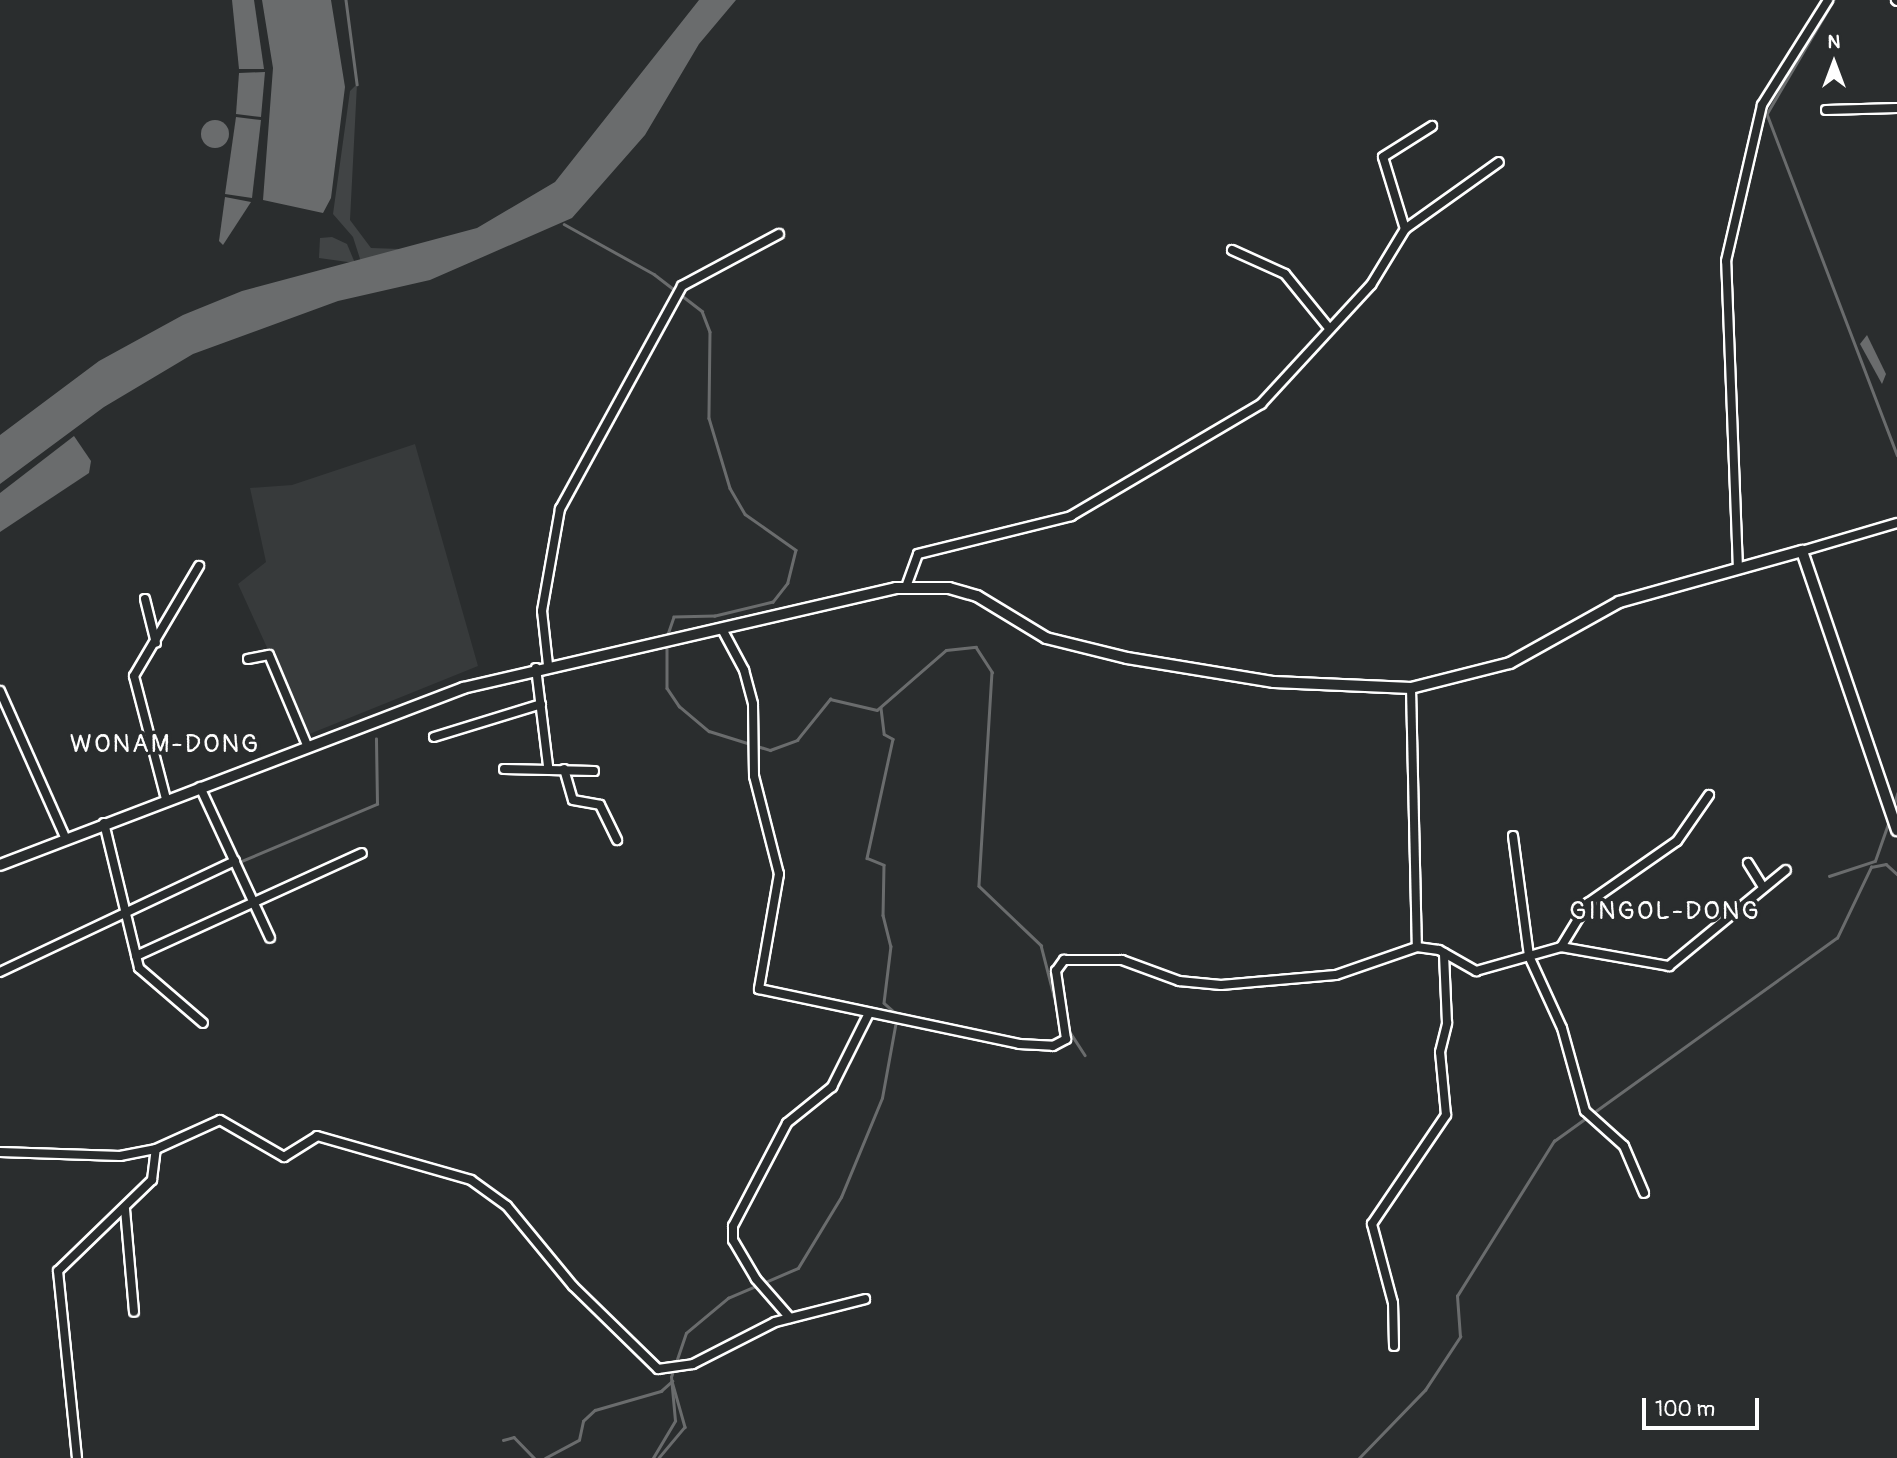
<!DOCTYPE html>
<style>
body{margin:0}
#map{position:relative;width:1897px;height:1458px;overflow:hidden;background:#2a2d2e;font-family:Pangolin,sans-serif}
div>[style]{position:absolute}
.built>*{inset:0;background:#373a3b}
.green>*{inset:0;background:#414445}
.water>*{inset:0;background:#6a6c6d}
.round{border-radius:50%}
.stream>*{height:2.5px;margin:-1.25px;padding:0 1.25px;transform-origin:1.25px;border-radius:1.25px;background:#6a6c6d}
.roads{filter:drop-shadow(2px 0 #fff) drop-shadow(-2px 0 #fff) drop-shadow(0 2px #fff) drop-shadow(0 -2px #fff)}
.minor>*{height:8px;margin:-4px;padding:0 4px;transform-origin:4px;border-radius:4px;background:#2a2d2e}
.major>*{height:10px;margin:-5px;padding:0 5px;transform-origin:5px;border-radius:5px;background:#2a2d2e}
span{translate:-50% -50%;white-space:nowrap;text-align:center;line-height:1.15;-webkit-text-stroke:7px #2a2d2e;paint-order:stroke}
.quarter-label{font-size:26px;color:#fff;letter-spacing:2px}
.north{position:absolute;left:1799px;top:28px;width:70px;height:70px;-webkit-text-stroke:5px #2a2d2e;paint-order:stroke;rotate:0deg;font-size:19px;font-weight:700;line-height:28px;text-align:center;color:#fff}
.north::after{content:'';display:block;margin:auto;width:24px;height:32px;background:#fff;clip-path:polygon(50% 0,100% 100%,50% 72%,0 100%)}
.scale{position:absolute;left:1642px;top:1398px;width:117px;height:32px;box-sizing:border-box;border:4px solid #fff;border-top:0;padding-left:9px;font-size:21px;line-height:24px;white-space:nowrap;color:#fff;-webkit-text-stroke:5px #2a2d2e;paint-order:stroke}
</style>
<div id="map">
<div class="built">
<i style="clip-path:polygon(415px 444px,478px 666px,307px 735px,238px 584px,266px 562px,250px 488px,292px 485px)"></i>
</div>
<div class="green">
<i style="clip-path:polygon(357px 84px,350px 220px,371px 248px,400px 249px,361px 262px,353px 237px,333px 214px,350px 91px)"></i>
<i style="clip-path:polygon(332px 237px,347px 244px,355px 263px,319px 258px,320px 238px)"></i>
</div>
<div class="water">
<i style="clip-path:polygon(232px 0,254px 0,264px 69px,239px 69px)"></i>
<i style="clip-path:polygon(262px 0,331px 0,345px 87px,331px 198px,323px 213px,263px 200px,273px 68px)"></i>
<i style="clip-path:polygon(699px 0,736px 0,699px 44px,645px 135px,572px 218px,430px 280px,338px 301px,193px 354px,104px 407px,0 484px,0 435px,99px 361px,183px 315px,242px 291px,477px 228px,555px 182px)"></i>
<i style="clip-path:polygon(265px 72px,261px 117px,236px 114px,239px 73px)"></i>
<i style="clip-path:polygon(236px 117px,261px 120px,252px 198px,225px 194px)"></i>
<i class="round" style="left:201px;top:120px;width:28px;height:28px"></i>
<i style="clip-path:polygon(225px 197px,251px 202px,223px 245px,219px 241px)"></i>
<i style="clip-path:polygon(1867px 335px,1886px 374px,1882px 384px,1860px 344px)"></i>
<i style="clip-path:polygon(74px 436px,91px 461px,89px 473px,0 532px,0 493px)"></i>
</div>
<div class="stream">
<i style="left:346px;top:0;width:85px;rotate:82.5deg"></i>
<i style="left:1834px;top:0;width:132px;rotate:120.4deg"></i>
<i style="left:1767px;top:114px;width:365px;rotate:69.1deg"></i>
<i style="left:564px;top:224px;width:103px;rotate:29.1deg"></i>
<i style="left:654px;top:274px;width:61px;rotate:37.6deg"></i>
<i style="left:702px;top:311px;width:22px;rotate:69deg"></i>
<i style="left:710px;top:332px;width:86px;rotate:90.7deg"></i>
<i style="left:709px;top:418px;width:73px;rotate:73.3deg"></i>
<i style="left:730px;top:488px;width:30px;rotate:60deg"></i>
<i style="left:745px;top:514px;width:62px;rotate:35.2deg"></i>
<i style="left:796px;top:550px;width:34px;rotate:104deg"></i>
<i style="left:788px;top:583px;width:24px;rotate:128deg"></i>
<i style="left:773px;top:602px;width:60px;rotate:166.4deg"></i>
<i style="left:715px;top:616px;width:41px;rotate:178.6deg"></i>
<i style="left:674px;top:617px;width:21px;rotate:109deg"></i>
<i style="left:667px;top:644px;width:44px;rotate:90deg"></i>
<i style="left:667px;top:688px;width:22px;rotate:56deg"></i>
<i style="left:679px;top:706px;width:39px;rotate:40deg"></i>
<i style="left:709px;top:731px;width:64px;rotate:17.3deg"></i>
<i style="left:770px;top:750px;width:29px;rotate:-20deg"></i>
<i style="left:797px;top:740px;width:53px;rotate:-51.2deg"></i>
<i style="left:830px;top:699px;width:48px;rotate:13.2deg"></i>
<i style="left:877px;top:710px;width:91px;rotate:-41deg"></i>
<i style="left:946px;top:650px;width:30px;rotate:-6deg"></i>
<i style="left:976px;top:647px;width:30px;rotate:57deg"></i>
<i style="left:992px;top:672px;width:214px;rotate:93.5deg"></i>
<i style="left:979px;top:886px;width:86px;rotate:43.6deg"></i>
<i style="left:1041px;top:945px;width:72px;rotate:75.6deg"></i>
<i style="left:881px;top:708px;width:26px;rotate:83deg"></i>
<i style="left:884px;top:734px;width:10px;rotate:29deg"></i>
<i style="left:893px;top:739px;width:122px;rotate:102.3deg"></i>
<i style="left:867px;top:858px;width:18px;rotate:22deg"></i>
<i style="left:884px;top:865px;width:50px;rotate:91.1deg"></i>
<i style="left:883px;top:915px;width:32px;rotate:76deg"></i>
<i style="left:891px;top:946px;width:57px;rotate:97deg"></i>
<i style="left:884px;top:1003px;width:18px;rotate:41deg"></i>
<i style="left:1893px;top:808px;width:15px;rotate:-74deg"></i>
<i style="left:237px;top:863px;width:152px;rotate:-22.9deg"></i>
<i style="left:377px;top:804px;width:65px;rotate:-90.9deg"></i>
<i style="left:1829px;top:876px;width:48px;rotate:-18.1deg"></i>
<i style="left:1875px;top:861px;width:42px;rotate:-70.7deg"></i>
<i style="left:1068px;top:1029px;width:31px;rotate:57deg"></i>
<i style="left:503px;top:1440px;width:11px;rotate:-15deg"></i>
<i style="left:514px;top:1437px;width:29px;rotate:46deg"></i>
<i style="left:545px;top:1458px;width:38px;rotate:-28deg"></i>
<i style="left:579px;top:1440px;width:19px;rotate:-78deg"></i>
<i style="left:583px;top:1421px;width:16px;rotate:-43deg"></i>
<i style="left:595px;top:1410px;width:69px;rotate:-16.1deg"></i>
<i style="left:661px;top:1391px;width:15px;rotate:-42deg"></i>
<i style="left:672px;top:1381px;width:48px;rotate:74.2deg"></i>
<i style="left:685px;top:1427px;width:40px;rotate:130deg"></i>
<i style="left:653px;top:1458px;width:43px;rotate:-59.3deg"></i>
<i style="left:675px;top:1421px;width:44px;rotate:-95.2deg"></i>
<i style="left:671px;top:1377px;width:46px;rotate:-71.2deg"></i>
<i style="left:686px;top:1333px;width:55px;rotate:-39.8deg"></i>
<i style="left:728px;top:1298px;width:76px;rotate:-23.2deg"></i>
<i style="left:798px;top:1268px;width:83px;rotate:-58.8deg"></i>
<i style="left:841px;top:1197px;width:107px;rotate:-67.5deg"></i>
<i style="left:882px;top:1098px;width:78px;rotate:-79.7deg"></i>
<i style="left:1359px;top:1458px;width:95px;rotate:-45.9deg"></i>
<i style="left:1425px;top:1390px;width:64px;rotate:-56.6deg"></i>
<i style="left:1460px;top:1337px;width:41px;rotate:-94.2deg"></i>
<i style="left:1457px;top:1296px;width:183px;rotate:-58deg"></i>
<i style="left:1554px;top:1141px;width:348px;rotate:-35.7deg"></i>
<i style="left:1837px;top:938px;width:79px;rotate:-64.4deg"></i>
<i style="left:1871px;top:867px;width:15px;rotate:-11deg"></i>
<i style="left:1886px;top:864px;width:15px;rotate:42deg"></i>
</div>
<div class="roads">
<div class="minor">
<i style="left:1896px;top:0;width:1px;rotate:45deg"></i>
<i style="left:1826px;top:110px;width:71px;rotate:-1.6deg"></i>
<i style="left:1405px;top:229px;width:75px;rotate:-107deg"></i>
<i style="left:1383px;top:157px;width:58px;rotate:-32.3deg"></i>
<i style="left:1232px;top:250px;width:58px;rotate:24.4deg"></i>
<i style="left:1285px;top:274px;width:68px;rotate:50.9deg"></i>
<i style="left:1802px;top:551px;width:99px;rotate:-16.4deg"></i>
<i style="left:1738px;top:569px;width:308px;rotate:-92.2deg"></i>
<i style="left:1726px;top:261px;width:160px;rotate:-77deg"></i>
<i style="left:1762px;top:105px;width:124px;rotate:-57.8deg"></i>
<i style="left:906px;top:587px;width:35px;rotate:-70deg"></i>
<i style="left:918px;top:554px;width:158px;rotate:-13.9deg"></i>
<i style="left:1071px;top:516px;width:221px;rotate:-30.5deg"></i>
<i style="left:1261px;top:404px;width:162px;rotate:-47.3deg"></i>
<i style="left:1371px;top:285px;width:66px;rotate:-58.7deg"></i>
<i style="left:1405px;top:229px;width:115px;rotate:-35.5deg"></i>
<i style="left:145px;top:599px;width:45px;rotate:76deg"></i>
<i style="left:722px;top:629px;width:47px;rotate:61.8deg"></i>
<i style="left:744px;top:670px;width:35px;rotate:75deg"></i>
<i style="left:753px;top:704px;width:72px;rotate:89.2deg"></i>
<i style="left:754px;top:776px;width:101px;rotate:75.7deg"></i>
<i style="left:779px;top:874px;width:117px;rotate:99.9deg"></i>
<i style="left:759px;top:989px;width:266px;rotate:11.9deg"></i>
<i style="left:1019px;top:1044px;width:34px;rotate:3deg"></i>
<i style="left:1053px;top:1046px;width:15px;rotate:-28deg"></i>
<i style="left:1066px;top:1039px;width:69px;rotate:-98.4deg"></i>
<i style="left:1056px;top:971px;width:14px;rotate:-54deg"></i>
<i style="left:1064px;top:960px;width:58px"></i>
<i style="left:1122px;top:960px;width:61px;rotate:20.2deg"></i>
<i style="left:1179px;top:981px;width:42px;rotate:5.4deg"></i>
<i style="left:1221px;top:985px;width:115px;rotate:-5deg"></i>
<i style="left:1336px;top:975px;width:86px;rotate:-19.1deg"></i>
<i style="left:1417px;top:947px;width:22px;rotate:8deg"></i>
<i style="left:1439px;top:950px;width:43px;rotate:29.6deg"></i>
<i style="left:1476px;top:971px;width:88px;rotate:-15.8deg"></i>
<i style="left:1561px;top:947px;width:52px;rotate:-58.5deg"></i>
<i style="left:1588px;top:903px;width:108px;rotate:-34.9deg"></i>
<i style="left:1677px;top:841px;width:56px;rotate:-55.2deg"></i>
<i style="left:248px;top:659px;width:21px;rotate:-11deg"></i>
<i style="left:269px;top:655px;width:98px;rotate:67.1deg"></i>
<i style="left:548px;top:665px;width:54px;rotate:-96.3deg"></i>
<i style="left:542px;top:611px;width:104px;rotate:-80deg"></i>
<i style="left:560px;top:509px;width:254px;rotate:-61.3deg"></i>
<i style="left:682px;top:286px;width:110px;rotate:-28.2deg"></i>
<i style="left:536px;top:668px;width:99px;rotate:83deg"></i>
<i style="left:1411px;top:688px;width:259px;rotate:88.7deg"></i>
<i style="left:0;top:691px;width:160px;rotate:66deg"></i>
<i style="left:434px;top:737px;width:112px;rotate:-17.1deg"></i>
<i style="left:504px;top:769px;width:90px;rotate:1.3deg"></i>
<i style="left:564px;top:769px;width:32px;rotate:74deg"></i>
<i style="left:573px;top:800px;width:27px;rotate:10deg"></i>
<i style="left:600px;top:805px;width:39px;rotate:64deg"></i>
<i style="left:200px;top:787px;width:166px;rotate:65.1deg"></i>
<i style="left:166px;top:799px;width:127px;rotate:-104.6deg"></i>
<i style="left:134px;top:676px;width:128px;rotate:-59.4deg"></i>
<i style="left:104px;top:823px;width:149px;rotate:76.4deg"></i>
<i style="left:139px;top:968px;width:84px;rotate:40.7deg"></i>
<i style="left:1513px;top:836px;width:121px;rotate:82.4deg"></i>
<i style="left:1529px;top:956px;width:79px;rotate:65.4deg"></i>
<i style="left:1562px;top:1028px;width:86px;rotate:74.5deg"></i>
<i style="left:1585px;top:1111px;width:52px;rotate:41.9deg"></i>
<i style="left:1624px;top:1146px;width:51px;rotate:66.9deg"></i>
<i style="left:1748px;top:863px;width:28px;rotate:58deg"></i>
<i style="left:1561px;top:947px;width:110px;rotate:10deg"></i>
<i style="left:1669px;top:966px;width:151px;rotate:-39.4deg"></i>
<i style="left:136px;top:956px;width:248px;rotate:-24.5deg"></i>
<i style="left:0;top:972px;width:260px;rotate:-25.3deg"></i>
<i style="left:0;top:1152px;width:120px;rotate:1.9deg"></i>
<i style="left:120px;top:1156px;width:37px;rotate:-11deg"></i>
<i style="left:156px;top:1149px;width:70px;rotate:-24.4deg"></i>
<i style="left:220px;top:1120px;width:74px;rotate:30deg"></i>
<i style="left:284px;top:1157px;width:39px;rotate:-32deg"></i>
<i style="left:317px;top:1136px;width:160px;rotate:15.9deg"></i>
<i style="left:471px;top:1180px;width:44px;rotate:35.8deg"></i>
<i style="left:507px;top:1206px;width:104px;rotate:50.5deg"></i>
<i style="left:573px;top:1286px;width:119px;rotate:44.3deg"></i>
<i style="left:658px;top:1369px;width:35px;rotate:-8deg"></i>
<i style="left:693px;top:1364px;width:92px;rotate:-27.1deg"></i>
<i style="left:775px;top:1322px;width:93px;rotate:-14.3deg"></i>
<i style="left:125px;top:1209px;width:103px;rotate:85deg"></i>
<i style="left:790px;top:1318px;width:52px;rotate:-131.1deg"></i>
<i style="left:756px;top:1279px;width:45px;rotate:-120.5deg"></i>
<i style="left:733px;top:1240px;width:14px;rotate:-90deg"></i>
<i style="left:733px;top:1226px;width:116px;rotate:-62.3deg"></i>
<i style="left:787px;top:1123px;width:58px;rotate:-38.7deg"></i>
<i style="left:832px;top:1087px;width:80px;rotate:-63.4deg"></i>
<i style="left:1394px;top:1346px;width:43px;rotate:-91.3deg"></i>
<i style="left:1393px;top:1303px;width:82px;rotate:-104.9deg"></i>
<i style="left:1372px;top:1224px;width:132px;rotate:-55.8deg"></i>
<i style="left:1446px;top:1115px;width:63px;rotate:-95.4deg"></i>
<i style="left:1440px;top:1052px;width:30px;rotate:-76deg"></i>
<i style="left:1447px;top:1023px;width:70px;rotate:-92.5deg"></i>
<i style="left:77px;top:1458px;width:188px;rotate:-95.8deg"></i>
<i style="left:58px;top:1271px;width:131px;rotate:-44.1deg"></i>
<i style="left:152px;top:1180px;width:31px;rotate:-83deg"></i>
</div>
<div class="major">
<i style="left:0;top:865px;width:496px;rotate:-20.9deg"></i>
<i style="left:463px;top:688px;width:444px;rotate:-13deg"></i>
<i style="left:896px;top:588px;width:53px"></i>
<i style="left:949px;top:588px;width:29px;rotate:16deg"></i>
<i style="left:977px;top:596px;width:81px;rotate:31.3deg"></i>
<i style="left:1046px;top:638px;width:83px;rotate:13.9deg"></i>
<i style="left:1127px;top:658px;width:149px;rotate:9.3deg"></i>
<i style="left:1274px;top:682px;width:137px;rotate:2.5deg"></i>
<i style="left:1411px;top:688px;width:102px;rotate:-14.2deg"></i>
<i style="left:1510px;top:663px;width:125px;rotate:-29.2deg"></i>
<i style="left:1619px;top:602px;width:190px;rotate:-15.6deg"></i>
<i style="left:1802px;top:551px;width:295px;rotate:71.2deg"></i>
</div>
</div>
<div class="quarter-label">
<span style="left:165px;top:745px">WONAM-DONG</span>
<span style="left:1665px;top:912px">GINGOL-DONG</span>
</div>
<div class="north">N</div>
<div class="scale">100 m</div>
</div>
